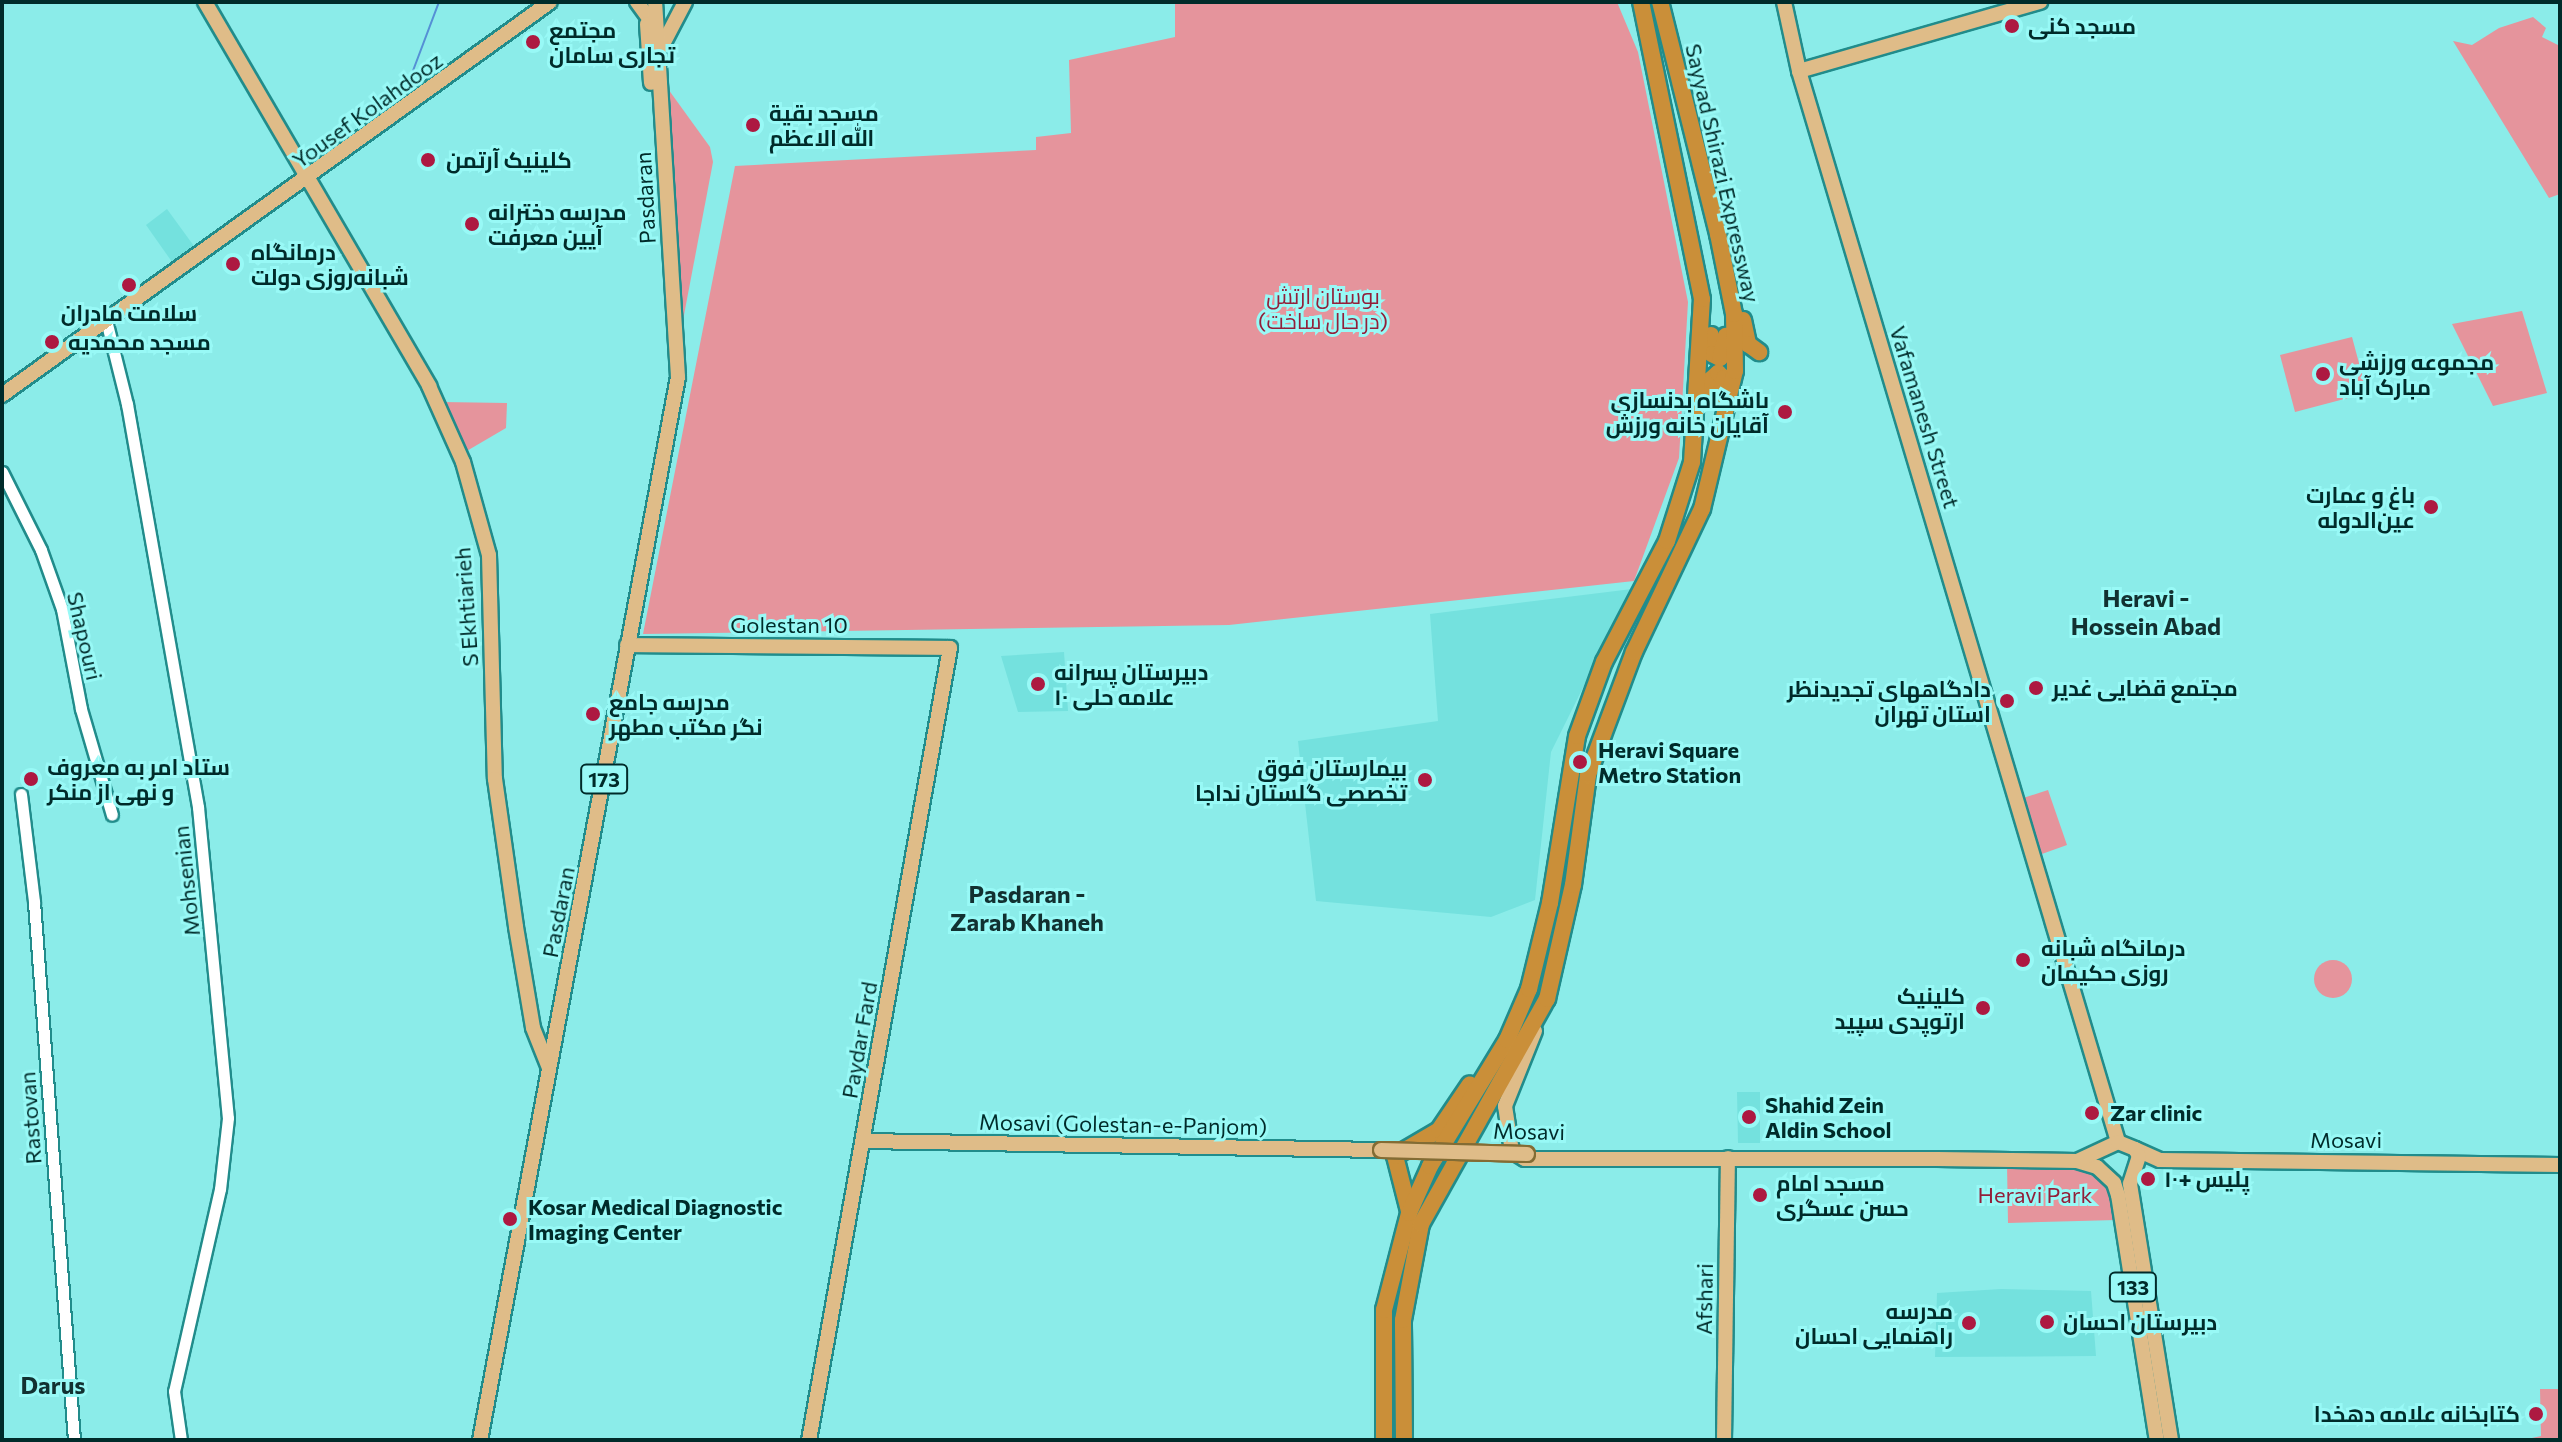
<!DOCTYPE html>
<meta charset="utf-8">
<style>
body{margin:0}
#map{position:relative;width:2562px;height:1442px;overflow:hidden;background:#8bece9;font-family:Commissioner,Cairo,sans-serif}
div>[style]{position:absolute}
.built>*{inset:0;background:#74e1de}
.green>*{inset:0;background:#e5949c}
.round{border-radius:50%}
.stream>*{height:2px;margin:-1px;padding:0 1px;transform-origin:1px;border-radius:1px;background:#5590d5}
.roads{filter:drop-shadow(2px 0 #218c8b) drop-shadow(-2px 0 #218c8b) drop-shadow(0 2px #218c8b) drop-shadow(0 -2px #218c8b)}
.minor>*{height:11px;margin:-5.5px;padding:0 5.5px;transform-origin:5.5px;border-radius:5.5px;background:#fff}
.major>*{height:14px;margin:-7px;padding:0 7px;transform-origin:7px;border-radius:7px;background:#dfbc88}
.highway>*{height:16px;margin:-8px;padding:0 8px;transform-origin:8px;border-radius:8px;background:#ca8f39}
.bridges{filter:drop-shadow(2px 0 #836c34) drop-shadow(-2px 0 #836c34) drop-shadow(0 2px #836c34) drop-shadow(0 -2px #836c34)}
.major-bridge>*{height:14px;margin:-7px;padding:0 7px;transform-origin:7px;border-radius:7px;background:#dfbc88}
.dots>*{width:22px;height:22px;translate:-50% -50%;box-sizing:border-box;border:4px solid #98f9f6;border-radius:50%}
span{translate:-50% -50%;white-space:nowrap;text-align:center;line-height:1.15;-webkit-text-stroke:6px #98f9f6;paint-order:stroke}
.shield-label span{padding:2px 6px;background:#98f9f6;border:2px solid;border-radius:6px;-webkit-text-stroke-width:0}
.shield-label{font-size:20px;color:#002b2a;font-weight:700}
.poi-label{font-size:22px;color:#002b2a;font-weight:700}
.left{translate:0 -50%;text-align:left}
.right{translate:-100% -50%;text-align:right}
.street-label{font-size:22px;color:#002b2a}
.park-label{font-size:22px;color:#931f39}
.neighbourhood-label{font-size:24px;color:#123131;font-weight:700}
.frame{position:absolute;inset:0;border:4px solid #002b2a;pointer-events:none}
</style>
<div id="map">
<div class="built">
<i style="clip-path:polygon(167px 209px,199px 253px,177px 269px,146px 225px)"></i>
<i style="clip-path:polygon(1632px 589px,1551px 752px,1535px 900px,1491px 917px,1316px 901px,1298px 741px,1438px 721px,1430px 614px)"></i>
<i style="clip-path:polygon(1064px 652px,1068px 711px,1018px 712px,1001px 656px)"></i>
<i style="clip-path:polygon(1737px 1092px,1760px 1092px,1760px 1143px,1738px 1143px)"></i>
<i style="clip-path:polygon(2001px 1289px,2091px 1291px,2096px 1356px,1935px 1357px,1937px 1293px)"></i>
</div>
<div class="green">
<i style="clip-path:polygon(1175px 2px,1617px 2px,1638px 52px,1688px 302px,1679px 458px,1634px 581px,1229px 625px,643px 634px,735px 166px,1036px 150px,1036px 137px,1071px 133px,1069px 60px,1175px 37px)"></i>
<i style="clip-path:polygon(2533px 17px,2546px 28px,2542px 37px,2560px 46px,2560px 194px,2549px 198px,2453px 41px,2472px 45px,2499px 28px)"></i>
<i style="clip-path:polygon(663px 82px,710px 147px,713px 162px,680px 336px)"></i>
<i style="clip-path:polygon(2522px 311px,2547px 393px,2493px 406px,2452px 324px)"></i>
<i style="clip-path:polygon(2352px 337px,2367px 393px,2295px 412px,2280px 355px)"></i>
<i style="clip-path:polygon(442px 402px,507px 403px,506px 428px,465px 452px)"></i>
<i style="clip-path:polygon(2048px 790px,2067px 845px,2039px 855px,2020px 799px)"></i>
<i class="round" style="left:2314px;top:960px;width:38px;height:38px"></i>
<i style="clip-path:polygon(2007px 1164px,2083px 1168px,2111px 1187px,2116px 1220px,2008px 1223px)"></i>
<i style="clip-path:polygon(2540px 1389px,2560px 1389px,2560px 1440px,2523px 1440px,2541px 1436px)"></i>
</div>
<div class="stream">
<i style="left:411px;top:76px;width:79px;rotate:-69.3deg"></i>
</div>
<div class="roads">
<div class="minor">
<i style="left:106px;top:320px;width:87px;rotate:76deg"></i>
<i style="left:127px;top:404px;width:409px;rotate:80deg"></i>
<i style="left:198px;top:807px;width:312px;rotate:84.5deg"></i>
<i style="left:228px;top:1118px;width:71px;rotate:96.4deg"></i>
<i style="left:220px;top:1189px;width:207px;rotate:102.8deg"></i>
<i style="left:174px;top:1391px;width:49px;rotate:81.9deg"></i>
<i style="left:2px;top:472px;width:87px;rotate:63.4deg"></i>
<i style="left:41px;top:550px;width:63px;rotate:70.4deg"></i>
<i style="left:62px;top:609px;width:102px;rotate:79.2deg"></i>
<i style="left:81px;top:709px;width:110px;rotate:73.7deg"></i>
<i style="left:21px;top:794px;width:109px;rotate:83.1deg"></i>
<i style="left:34px;top:902px;width:539px;rotate:85.75deg"></i>
</div>
<div class="major">
<i style="left:205px;top:2px;width:445px;rotate:59.7deg"></i>
<i style="left:429px;top:386px;width:83px;rotate:65.9deg"></i>
<i style="left:463px;top:462px;width:97px;rotate:74.4deg"></i>
<i style="left:489px;top:555px;width:224px;rotate:88.5deg"></i>
<i style="left:495px;top:779px;width:149px;rotate:81.9deg"></i>
<i style="left:516px;top:927px;width:102px;rotate:80.4deg"></i>
<i style="left:533px;top:1028px;width:43px;rotate:68.2deg"></i>
<i style="left:637px;top:2px;width:17px;rotate:54deg"></i>
<i style="left:1784px;top:2px;width:71px;rotate:77.7deg"></i>
<i style="left:1799px;top:71px;width:1117px;rotate:73.41deg"></i>
<i style="left:647px;top:24px;width:59px;rotate:86.1deg"></i>
<i style="left:662px;top:46px;width:50px;rotate:-62.4deg"></i>
<i style="left:1799px;top:71px;width:251px;rotate:-16deg"></i>
<i style="left:2px;top:395px;width:674px;rotate:-35.65deg"></i>
<i style="left:627px;top:645px;width:323px;rotate:0.5deg"></i>
<i style="left:950px;top:648px;width:804px;rotate:100.09deg"></i>
<i style="left:1535px;top:1031px;width:81px;rotate:111.8deg"></i>
<i style="left:1505px;top:1106px;width:46px;rotate:81.2deg"></i>
<i style="left:1512px;top:1151px;width:15px;rotate:32deg"></i>
<i style="left:1525px;top:1159px;width:412px"></i>
<i style="left:1937px;top:1159px;width:140px;rotate:0.8deg"></i>
<i style="left:2077px;top:1161px;width:21px;rotate:17deg"></i>
<i style="left:2097px;top:1167px;width:23px;rotate:43deg"></i>
<i style="left:2114px;top:1183px;width:13px;rotate:72deg"></i>
<i style="left:2118px;top:1195px;width:248px;rotate:81deg"></i>
<i style="left:864px;top:1141px;width:517px;rotate:1deg"></i>
<i style="left:2135px;top:1149px;width:27px;rotate:24deg"></i>
<i style="left:2160px;top:1160px;width:400px;rotate:0.7deg"></i>
<i style="left:2077px;top:1161px;width:45px;rotate:-24.9deg"></i>
<i style="left:2118px;top:1142px;width:18px;rotate:22deg"></i>
<i style="left:2135px;top:1149px;width:8px;rotate:60deg"></i>
<i style="left:2139px;top:1156px;width:29px;rotate:108deg"></i>
<i style="left:2130px;top:1184px;width:259px;rotate:80.9deg"></i>
<i style="left:480px;top:1440px;width:1081px;rotate:-79.45deg"></i>
<i style="left:678px;top:377px;width:376px;rotate:-93.5deg"></i>
<i style="left:1724px;top:1440px;width:282px;rotate:-89.2deg"></i>
</div>
<div class="highway">
<i style="left:1743px;top:320px;width:25px;rotate:78deg"></i>
<i style="left:1748px;top:344px;width:14px;rotate:36deg"></i>
<i style="left:1711px;top:335px;width:19px;rotate:87deg"></i>
<i style="left:1712px;top:354px;width:9px;rotate:27deg"></i>
<i style="left:1720px;top:358px;width:23px;rotate:-75deg"></i>
<i style="left:1708px;top:399px;width:19px;rotate:-84deg"></i>
<i style="left:1710px;top:380px;width:11px;rotate:-41deg"></i>
<i style="left:1718px;top:373px;width:8px;rotate:40deg"></i>
<i style="left:1724px;top:378px;width:18px;rotate:90deg"></i>
<i style="left:1409px;top:1211px;width:57px;rotate:-104.3deg"></i>
<i style="left:1395px;top:1156px;width:51px;rotate:-30.6deg"></i>
<i style="left:1439px;top:1130px;width:55px;rotate:-56deg"></i>
<i style="left:1384px;top:1440px;width:130px;rotate:-90deg"></i>
<i style="left:1384px;top:1310px;width:100px;rotate:-75.5deg"></i>
<i style="left:1409px;top:1213px;width:51px;rotate:-65.9deg"></i>
<i style="left:1430px;top:1166px;width:148px;rotate:-58.6deg"></i>
<i style="left:1507px;top:1040px;width:56px;rotate:-66.7deg"></i>
<i style="left:1529px;top:989px;width:89px;rotate:-76.3deg"></i>
<i style="left:1550px;top:903px;width:169px;rotate:-80.8deg"></i>
<i style="left:1577px;top:736px;width:79px;rotate:-70deg"></i>
<i style="left:1604px;top:662px;width:136px;rotate:-62.5deg"></i>
<i style="left:1667px;top:541px;width:83px;rotate:-72.4deg"></i>
<i style="left:1692px;top:462px;width:163px;rotate:-86.5deg"></i>
<i style="left:1702px;top:299px;width:303px;rotate:-101.6deg"></i>
<i style="left:1404px;top:1440px;width:120px;rotate:-90.5deg"></i>
<i style="left:1403px;top:1320px;width:98px;rotate:-79.4deg"></i>
<i style="left:1421px;top:1224px;width:258px;rotate:-60.8deg"></i>
<i style="left:1547px;top:999px;width:117px;rotate:-77.2deg"></i>
<i style="left:1573px;top:885px;width:111px;rotate:-82.2deg"></i>
<i style="left:1588px;top:775px;width:131px;rotate:-69.5deg"></i>
<i style="left:1634px;top:652px;width:158px;rotate:-64.6deg"></i>
<i style="left:1702px;top:509px;width:142px;rotate:-76.6deg"></i>
<i style="left:1735px;top:371px;width:57px;rotate:-91deg"></i>
<i style="left:1734px;top:314px;width:82px;rotate:-101.3deg"></i>
<i style="left:1718px;top:234px;width:239px;rotate:-104deg"></i>
</div>
</div>
<div class="bridges">
<div class="major-bridge">
<i style="left:1381px;top:1150px;width:146px;rotate:1.6deg"></i>
</div>
</div>
<div class="dots">
<i style="left:2012px;top:26px;background:#ad1941"></i>
<i style="left:533px;top:42px;background:#ad1941"></i>
<i style="left:753px;top:125px;background:#ad1941"></i>
<i style="left:428px;top:160px;background:#ad1941"></i>
<i style="left:472px;top:224px;background:#ad1941"></i>
<i style="left:233px;top:264px;background:#ad1941"></i>
<i style="left:129px;top:285px;background:#ad1941"></i>
<i style="left:52px;top:342px;background:#ad1941"></i>
<i style="left:2323px;top:374px;background:#ad1941"></i>
<i style="left:1785px;top:412px;background:#ad1941"></i>
<i style="left:2431px;top:507px;background:#ad1941"></i>
<i style="left:1038px;top:684px;background:#ad1941"></i>
<i style="left:2036px;top:688px;background:#ad1941"></i>
<i style="left:2007px;top:701px;background:#ad1941"></i>
<i style="left:593px;top:714px;background:#ad1941"></i>
<i style="left:1580px;top:762px;background:#ad1941"></i>
<i style="left:31px;top:779px;background:#ad1941"></i>
<i style="left:1425px;top:780px;background:#ad1941"></i>
<i style="left:2023px;top:960px;background:#ad1941"></i>
<i style="left:1983px;top:1008px;background:#ad1941"></i>
<i style="left:2092px;top:1113px;background:#ad1941"></i>
<i style="left:1749px;top:1117px;background:#ad1941"></i>
<i style="left:2148px;top:1179px;background:#ad1941"></i>
<i style="left:1760px;top:1195px;background:#ad1941"></i>
<i style="left:510px;top:1219px;background:#ad1941"></i>
<i style="left:2047px;top:1322px;background:#ad1941"></i>
<i style="left:1969px;top:1323px;background:#ad1941"></i>
<i style="left:2536px;top:1414px;background:#ad1941"></i>
</div>
<div class="shield-label">
<span style="left:604px;top:779px">173</span>
<span style="left:2133px;top:1287px">133</span>
</div>
<div class="poi-label">
<span class="left" style="left:2028px;top:26px">مسجد کنی</span>
<span class="left" style="left:549px;top:42px">مجتمع<br>تجاری سامان</span>
<span class="left" style="left:769px;top:125px">مسجد بقیة<br>الله الاعظم</span>
<span class="left" style="left:446px;top:160px">کلینیک آرتمن</span>
<span class="left" style="left:488px;top:224px">مدرسه دخترانه<br>آیین معرفت</span>
<span class="left" style="left:251px;top:264px">درمانگاه<br>شبانه‌روزی دولت</span>
<span style="left:129px;top:313px">سلامت مادران</span>
<span class="left" style="left:68px;top:342px">مسجد محمدیه</span>
<span class="left" style="left:2339px;top:374px">مجموعه ورزشی<br>مبارک آباد</span>
<span class="right" style="left:1769px;top:412px">باشگاه بدنسازی<br>آقایان خانه ورزش</span>
<span class="right" style="left:2415px;top:507px">باغ و عمارت<br>عین‌الدوله</span>
<span class="left" style="left:1054px;top:684px">دبیرستان پسرانه<br>علامه حلی ۱۰</span>
<span class="right" style="left:1991px;top:701px">دادگاههای تجدیدنظر<br>استان تهران</span>
<span class="left" style="left:2052px;top:688px">مجتمع قضایی غدیر</span>
<span class="left" style="left:609px;top:714px">مدرسه جامع<br>نگر مکتب مطهر</span>
<span class="left" style="left:1598px;top:762px">Heravi Square<br>Metro Station</span>
<span class="left" style="left:47px;top:779px">ستاد امر به معروف<br>و نهی از منکر</span>
<span class="right" style="left:1407px;top:780px">بیمارستان فوق<br>تخصصی گلستان نداجا</span>
<span class="left" style="left:2041px;top:960px">درمانگاه شبانه<br>روزی حکیمان</span>
<span class="right" style="left:1965px;top:1008px">کلینیک<br>ارتوپدی سپید</span>
<span class="left" style="left:1765px;top:1117px">Shahid Zein<br>Aldin School</span>
<span class="left" style="left:2110px;top:1113px">Zar clinic</span>
<span class="left" style="left:2164px;top:1179px">پلیس +۱۰</span>
<span class="left" style="left:1776px;top:1195px">مسجد امام<br>حسن عسگری</span>
<span class="left" style="left:528px;top:1219px">Kosar Medical Diagnostic<br>Imaging Center</span>
<span class="right" style="left:1953px;top:1323px">مدرسه<br>راهنمایی احسان</span>
<span class="left" style="left:2063px;top:1322px">دبیرستان احسان</span>
<span class="right" style="left:2520px;top:1414px">کتابخانه علامه دهخدا</span>
</div>
<div class="street-label">
<span style="left:367px;top:110px;rotate:-36deg">Yousef Kolahdooz</span>
<span style="left:1723px;top:173px;rotate:77deg">Sayyad Shirazi Expressway</span>
<span style="left:645px;top:198px;rotate:-93deg">Pasdaran</span>
<span style="left:1925px;top:417px;rotate:73deg">Vafamanesh Street</span>
<span style="left:466px;top:607px;rotate:-94deg">S Ekhtiarieh</span>
<span style="left:789px;top:625px">Golestan 10</span>
<span style="left:85px;top:636px;rotate:77deg">Shapouri</span>
<span style="left:186px;top:881px;rotate:-96deg">Mohsenian</span>
<span style="left:558px;top:912px;rotate:-79deg">Pasdaran</span>
<span style="left:859px;top:1040px;rotate:-80deg">Paydar Fard</span>
<span style="left:30px;top:1118px;rotate:-94deg">Rastovan</span>
<span style="left:1123px;top:1124px;rotate:1deg">Mosavi (Golestan-e-Panjom)</span>
<span style="left:1529px;top:1131px;rotate:1deg">Mosavi</span>
<span style="left:2346px;top:1140px">Mosavi</span>
<span style="left:1704px;top:1299px;rotate:-89deg">Afshari</span>
</div>
<div class="park-label">
<span style="left:1323px;top:308px">بوستان ارتش<br>(در حال ساخت)</span>
<span style="left:2035px;top:1195px">Heravi Park</span>
</div>
<div class="neighbourhood-label">
<span style="left:2146px;top:612px">Heravi -<br>Hossein Abad</span>
<span style="left:1027px;top:908px">Pasdaran -<br>Zarab Khaneh</span>
<span style="left:53px;top:1385px">Darus</span>
</div>
<div class="frame"></div>
</div>
